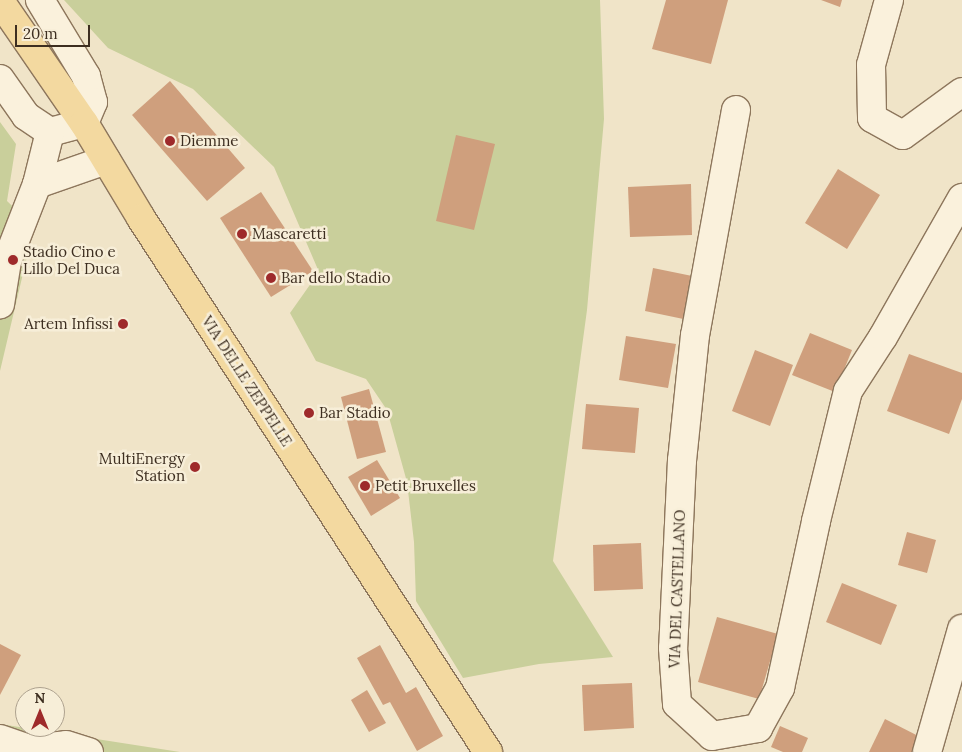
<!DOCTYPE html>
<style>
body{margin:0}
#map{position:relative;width:962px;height:752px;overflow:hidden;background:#f0e4c8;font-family:Lora,serif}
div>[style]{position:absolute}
.green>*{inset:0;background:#c9cf9b}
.building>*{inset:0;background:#cf9f7d}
.roads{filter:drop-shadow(1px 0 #8d765c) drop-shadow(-1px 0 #8d765c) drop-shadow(0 1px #8d765c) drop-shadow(0 -1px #8d765c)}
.minor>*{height:28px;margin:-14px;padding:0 14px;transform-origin:14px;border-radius:14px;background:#faf1dc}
.major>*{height:28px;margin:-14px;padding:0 14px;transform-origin:14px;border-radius:14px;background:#f3d9a0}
.dots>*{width:14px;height:14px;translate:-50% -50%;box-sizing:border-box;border:2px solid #f7eed8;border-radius:50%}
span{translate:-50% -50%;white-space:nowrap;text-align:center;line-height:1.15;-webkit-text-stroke:5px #f7eed8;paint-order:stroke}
.poi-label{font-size:15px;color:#3d2e20}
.left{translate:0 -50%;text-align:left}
.right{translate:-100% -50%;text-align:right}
.street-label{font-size:15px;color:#3d2e20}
.north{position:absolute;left:15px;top:687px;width:50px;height:50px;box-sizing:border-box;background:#f7eed8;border:1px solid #ada18e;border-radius:50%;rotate:0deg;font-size:14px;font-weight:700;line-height:20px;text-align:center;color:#3d2e20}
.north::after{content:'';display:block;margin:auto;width:18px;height:22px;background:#9e2a2b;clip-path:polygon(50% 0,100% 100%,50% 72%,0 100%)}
.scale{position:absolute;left:15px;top:25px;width:75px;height:22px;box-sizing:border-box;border:2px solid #3d2e20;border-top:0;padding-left:6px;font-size:15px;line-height:18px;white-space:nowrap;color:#3d2e20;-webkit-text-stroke:4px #f7eed8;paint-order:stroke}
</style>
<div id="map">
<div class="green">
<i style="clip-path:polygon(64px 0,600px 0,604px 119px,587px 310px,553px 561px,613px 657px,539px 664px,463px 678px,416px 601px,414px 542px,407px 482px,387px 410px,366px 379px,316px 361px,290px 313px,319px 272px,274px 167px,193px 89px,108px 48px)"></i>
<i style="clip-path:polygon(0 122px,16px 144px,7px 201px,34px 227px,0 371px)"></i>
<i style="clip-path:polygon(0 724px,180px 752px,0 752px)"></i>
</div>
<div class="building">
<i style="clip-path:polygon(666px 0,728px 0,711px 64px,652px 49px)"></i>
<i style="clip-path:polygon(821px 0,842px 0,840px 7px)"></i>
<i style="clip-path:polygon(170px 81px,245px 168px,207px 201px,132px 115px)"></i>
<i style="clip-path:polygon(456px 135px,495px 144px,474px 230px,436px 221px)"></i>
<i style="clip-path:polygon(838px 169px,880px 195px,847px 249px,805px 223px)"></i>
<i style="clip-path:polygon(691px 184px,692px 235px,630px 237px,628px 187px)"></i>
<i style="clip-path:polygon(261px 192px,313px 271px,271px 297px,220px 218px)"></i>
<i style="clip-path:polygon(653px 268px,702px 278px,693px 321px,645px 311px)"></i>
<i style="clip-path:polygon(810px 333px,852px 350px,835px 392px,792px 375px)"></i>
<i style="clip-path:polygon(626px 336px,676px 344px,668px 388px,619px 380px)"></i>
<i style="clip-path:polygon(755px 350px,793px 365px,770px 426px,732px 411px)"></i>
<i style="clip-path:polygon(909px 354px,962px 373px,962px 399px,949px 434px,887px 411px)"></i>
<i style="clip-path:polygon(369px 389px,386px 452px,357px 459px,341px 397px)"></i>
<i style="clip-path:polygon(586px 404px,639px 408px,635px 453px,582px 449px)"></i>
<i style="clip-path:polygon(377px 460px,400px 498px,371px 516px,348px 477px)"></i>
<i style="clip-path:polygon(907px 532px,936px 540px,927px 573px,898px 565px)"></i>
<i style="clip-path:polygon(641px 543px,643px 589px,594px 591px,593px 545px)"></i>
<i style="clip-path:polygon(842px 583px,897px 605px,881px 645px,826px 622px)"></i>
<i style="clip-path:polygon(717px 617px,778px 634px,759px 699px,698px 682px)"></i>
<i style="clip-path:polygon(0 644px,21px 655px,0 695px)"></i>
<i style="clip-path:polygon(380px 645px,406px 693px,416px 687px,443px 736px,417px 751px,390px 702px,383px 705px,357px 658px)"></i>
<i style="clip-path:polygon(632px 683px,634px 728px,584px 731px,582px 685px)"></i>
<i style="clip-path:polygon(367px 690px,386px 723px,369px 732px,351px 700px)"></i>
<i style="clip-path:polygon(885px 719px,928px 741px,922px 752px,869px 752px)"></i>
<i style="clip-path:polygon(780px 726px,808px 738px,802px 752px,783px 752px,771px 747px)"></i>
</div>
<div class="roads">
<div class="minor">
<i style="left:40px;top:0;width:89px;rotate:58.8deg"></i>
<i style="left:86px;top:76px;width:27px;rotate:75deg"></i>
<i style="left:93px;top:102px;width:23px;rotate:113deg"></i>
<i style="left:84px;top:123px;width:35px;rotate:165deg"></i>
<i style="left:889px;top:0;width:67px;rotate:105.5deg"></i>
<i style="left:871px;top:65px;width:53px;rotate:88.9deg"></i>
<i style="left:872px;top:118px;width:35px;rotate:29deg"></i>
<i style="left:903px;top:135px;width:73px;rotate:-36.1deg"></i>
<i style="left:0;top:79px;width:45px;rotate:54.9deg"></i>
<i style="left:26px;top:116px;width:29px;rotate:34deg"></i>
<i style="left:50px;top:132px;width:54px;rotate:104deg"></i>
<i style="left:37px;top:184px;width:83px;rotate:111.3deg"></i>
<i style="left:7px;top:261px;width:44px;rotate:99.2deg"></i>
<i style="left:736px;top:110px;width:229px;rotate:100.3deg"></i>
<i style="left:695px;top:335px;width:126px;rotate:95.9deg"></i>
<i style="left:682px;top:460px;width:188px;rotate:92.7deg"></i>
<i style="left:673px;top:648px;width:56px;rotate:85.9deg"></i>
<i style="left:677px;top:704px;width:47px;rotate:42.4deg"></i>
<i style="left:712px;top:736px;width:47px;rotate:-9.9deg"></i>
<i style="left:758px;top:728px;width:46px;rotate:-61.2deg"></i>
<i style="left:780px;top:688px;width:171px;rotate:-77.8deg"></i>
<i style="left:816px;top:521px;width:134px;rotate:-76.2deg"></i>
<i style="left:848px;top:391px;width:64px;rotate:-57.1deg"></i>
<i style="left:883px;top:337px;width:160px;rotate:-60.4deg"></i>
<i style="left:37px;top:184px;width:73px;rotate:-19.2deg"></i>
<i style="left:0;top:739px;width:39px;rotate:19deg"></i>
<i style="left:30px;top:749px;width:36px;rotate:-6deg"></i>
<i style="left:66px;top:745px;width:24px;rotate:17deg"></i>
<i style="left:927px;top:752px;width:128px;rotate:-74.1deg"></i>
</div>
<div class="major">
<i style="left:0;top:1px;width:148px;rotate:55.5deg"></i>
<i style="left:84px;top:123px;width:111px;rotate:59deg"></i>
<i style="left:141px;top:218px;width:637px;rotate:56.98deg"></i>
</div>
</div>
<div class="dots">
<i style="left:170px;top:141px;background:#9e2a2b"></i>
<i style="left:242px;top:234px;background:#9e2a2b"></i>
<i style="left:13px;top:260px;background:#9e2a2b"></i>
<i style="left:271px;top:278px;background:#9e2a2b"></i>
<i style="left:123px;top:324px;background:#9e2a2b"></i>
<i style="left:309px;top:413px;background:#9e2a2b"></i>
<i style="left:195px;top:467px;background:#9e2a2b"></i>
<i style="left:365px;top:486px;background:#9e2a2b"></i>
</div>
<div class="poi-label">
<span class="left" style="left:180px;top:141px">Diemme</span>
<span class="left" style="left:252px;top:234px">Mascaretti</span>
<span class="left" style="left:23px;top:260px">Stadio Cino e<br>Lillo Del Duca</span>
<span class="left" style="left:281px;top:278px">Bar dello Stadio</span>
<span class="right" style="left:113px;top:324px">Artem Infissi</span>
<span class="left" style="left:319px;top:413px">Bar Stadio</span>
<span class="right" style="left:185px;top:467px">MultiEnergy<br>Station</span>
<span class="left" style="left:375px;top:486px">Petit Bruxelles</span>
</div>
<div class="street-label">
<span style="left:247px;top:381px;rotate:57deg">VIA DELLE ZEPPELLE</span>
<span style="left:677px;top:589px;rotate:-88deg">VIA DEL CASTELLANO</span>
</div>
<div class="north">N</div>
<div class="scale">20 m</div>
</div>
